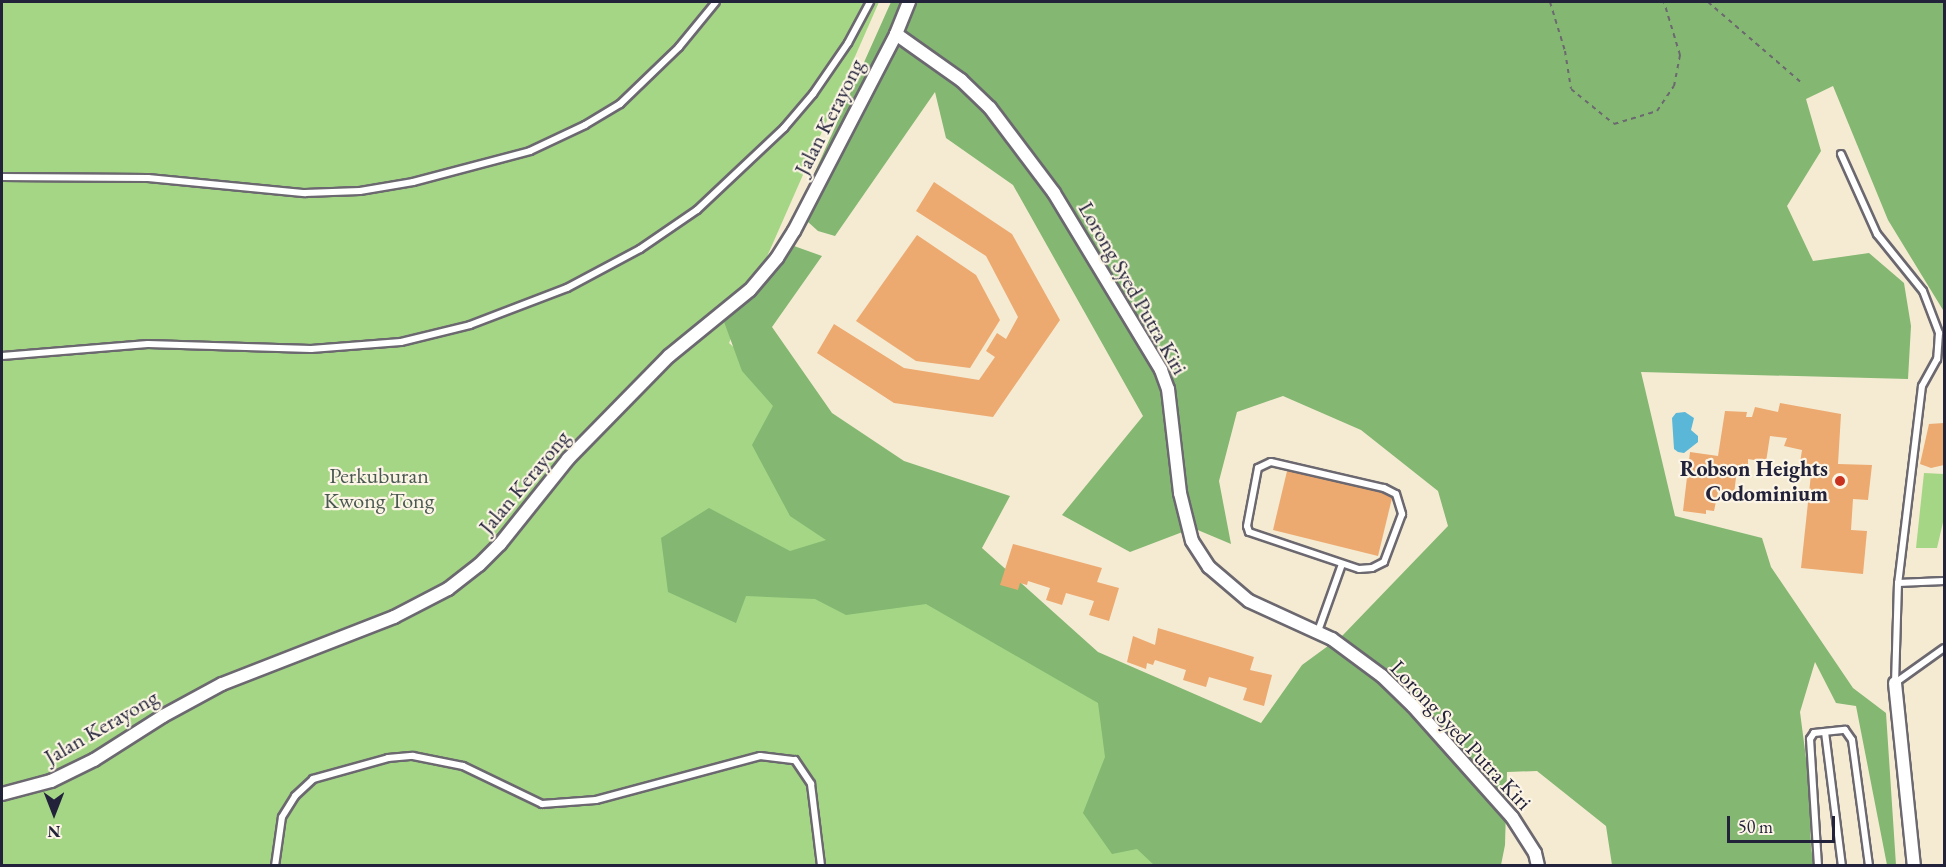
<!DOCTYPE html>
<style>
body{margin:0}
#map{position:relative;width:1946px;height:867px;overflow:hidden;background:#f5ebd2;font-family:"EB Garamond",serif}
div>[style]{position:absolute}
.green>*{inset:0;background:#a4d685}
.forest>*{inset:0;background:#83b772}
.water>*{inset:0;background:#5ab7d8}
.building>*{inset:0;background:#eca970}
.path>*{height:2px;margin-top:-1px;transform-origin:0;background:repeating-linear-gradient(90deg,#6c6870 0 4.5px,transparent 0 9px)}
.roads{filter:drop-shadow(2px 0 #6c6870) drop-shadow(-2px 0 #6c6870) drop-shadow(0 2px #6c6870) drop-shadow(0 -2px #6c6870)}
.service>*{height:6px;margin:-3px;padding:0 3px;transform-origin:3px;border-radius:3px;background:#fff}
.minor>*{height:12px;margin:-6px;padding:0 6px;transform-origin:6px;border-radius:6px;background:#fff}
.dots>*{width:16px;height:16px;translate:-50% -50%;box-sizing:border-box;border:3px solid #fcf5e5;border-radius:50%}
span{translate:-50% -50%;white-space:nowrap;text-align:center;line-height:1.15;-webkit-text-stroke:4.5px #fcf5e5;paint-order:stroke}
.street-label{font-size:22px;color:#22223b}
.poi-label{font-size:22px;color:#22223b;font-weight:700}
.right{translate:-100% -50%;text-align:right}
.park-label{font-size:22px;color:#495851}
.frame{position:absolute;inset:0;border:3px solid #22223b;pointer-events:none}
.north{position:absolute;left:24px;top:783px;width:60px;height:60px;-webkit-text-stroke:4px #fcf5e5;paint-order:stroke;rotate:180deg;font-size:16px;font-weight:700;line-height:24px;text-align:center;color:#22223b}
.north::after{content:'';display:block;margin:auto;width:21px;height:27px;background:#22223b;clip-path:polygon(50% 0,100% 100%,50% 72%,0 100%)}
.scale{position:absolute;left:1727px;top:816px;width:108px;height:27px;box-sizing:border-box;border:3px solid #22223b;border-top:0;padding-left:8px;font-size:18px;line-height:21px;white-space:nowrap;color:#22223b;-webkit-text-stroke:4px #fcf5e5;paint-order:stroke}
</style>
<div id="map">
<div class="green">
<i style="clip-path:polygon(2px 2px,879px 2px,729px 343px,1317px 865px,2px 866px)"></i>
<i style="clip-path:polygon(1924px 473px,1944px 474px,1944px 518px,1937px 548px,1916px 548px)"></i>
</div>
<div class="forest">
<i style="clip-path:polygon(891px 2px,1944px 2px,1944px 317px,1943px 310px,1888px 220px,1833px 86px,1806px 99px,1821px 151px,1787px 206px,1813px 261px,1869px 253px,1904px 283px,1911px 326px,1908px 379px,1641px 372px,1675px 516px,1762px 538px,1771px 567px,1853px 688px,1886px 713px,1896px 865px,1887px 865px,1856px 706px,1836px 703px,1815px 662px,1800px 712px,1809px 781px,1811px 847px,1814px 865px,1612px 865px,1606px 826px,1537px 771px,1507px 772px,1505px 845px,1501px 865px,1154px 865px,1137px 849px,1112px 854px,1083px 813px,1105px 757px,1098px 703px,926px 604px,846px 615px,815px 599px,746px 596px,736px 623px,668px 592px,661px 538px,709px 508px,790px 551px,826px 540px,790px 516px,752px 445px,773px 406px,742px 371px,723px 319px,780px 241px,822px 256px,772px 327px,832px 413px,904px 461px,1010px 496px,982px 548px,1098px 652px,1261px 723px,1302px 665px,1343px 635px,1448px 526px,1438px 491px,1361px 430px,1283px 396px,1237px 412px,1219px 481px,1231px 544px,1193px 528px,1130px 552px,1062px 515px,1143px 416px,1013px 185px,946px 138px,935px 92px,835px 236px,818px 231px,797px 212px)"></i>
</div>
<div class="water">
<i style="clip-path:polygon(1685px 412px,1694px 418px,1691px 430px,1698px 436px,1698px 442px,1684px 453px,1678px 452px,1674px 449px,1672px 418px,1676px 413px)"></i>
</div>
<div class="building">
<i style="clip-path:polygon(934px 182px,1012px 234px,1060px 320px,993px 417px,894px 403px,817px 353px,834px 324px,904px 368px,979px 380px,995px 357px,986px 351px,997px 333px,1006px 339px,1018px 317px,986px 256px,916px 211px)"></i>
<i style="clip-path:polygon(917px 235px,976px 275px,1000px 320px,970px 368px,916px 361px,856px 321px)"></i>
<i style="clip-path:polygon(1780px 403px,1841px 414px,1838px 464px,1872px 465px,1868px 500px,1853px 499px,1851px 530px,1867px 531px,1863px 574px,1801px 568px,1812px 465px,1800px 463px,1802px 450px,1784px 446px,1787px 438px,1770px 436px,1766px 462px,1748px 459px,1748px 465px,1742px 464px,1741px 470px,1737px 469px,1734px 494px,1718px 492px,1714px 511px,1706px 510px,1706px 514px,1683px 511px,1690px 452px,1718px 456px,1725px 411px,1747px 412px,1746px 417px,1752px 417px,1755px 407px,1778px 412px)"></i>
<i style="clip-path:polygon(1944px 423px,1944px 465px,1931px 468px,1920px 464px,1929px 424px)"></i>
<i style="clip-path:polygon(1288px 467px,1393px 494px,1378px 556px,1273px 530px)"></i>
<i style="clip-path:polygon(1013px 544px,1102px 568px,1097px 582px,1119px 588px,1109px 621px,1089px 615px,1094px 601px,1066px 593px,1062px 605px,1046px 600px,1050px 588px,1028px 581px,1027px 585px,1020px 583px,1018px 590px,1000px 585px)"></i>
<i style="clip-path:polygon(1158px 628px,1254px 657px,1250px 670px,1272px 675px,1264px 706px,1243px 700px,1247px 688px,1209px 677px,1206px 687px,1183px 680px,1186px 670px,1155px 660px,1153px 665px,1147px 663px,1146px 669px,1127px 662px,1133px 636px,1155px 645px)"></i>
</div>
<div class="path">
<i style="left:1550px;top:2px;width:51px;rotate:73deg"></i>
<i style="left:1565px;top:51px;width:38px;rotate:81deg"></i>
<i style="left:1571px;top:89px;width:55px;rotate:39.1deg"></i>
<i style="left:1614px;top:124px;width:45px;rotate:-16.8deg"></i>
<i style="left:1657px;top:111px;width:30px;rotate:-56deg"></i>
<i style="left:1674px;top:86px;width:32px;rotate:-79deg"></i>
<i style="left:1680px;top:55px;width:55px;rotate:-106.8deg"></i>
<i style="left:1708px;top:2px;width:125px;rotate:40.8deg"></i>
</div>
<div class="roads">
<div class="service">
<i style="left:1841px;top:154px;width:88px;rotate:65.8deg"></i>
<i style="left:1877px;top:234px;width:73px;rotate:51.1deg"></i>
<i style="left:1923px;top:291px;width:45px;rotate:69.1deg"></i>
<i style="left:1939px;top:333px;width:26px;rotate:94deg"></i>
<i style="left:1937px;top:359px;width:31px;rotate:119deg"></i>
<i style="left:1922px;top:386px;width:198px;rotate:96.9deg"></i>
<i style="left:1898px;top:583px;width:100px;rotate:91.7deg"></i>
<i style="left:2px;top:177px;width:146px;rotate:0.4deg"></i>
<i style="left:148px;top:178px;width:158px;rotate:5.5deg"></i>
<i style="left:305px;top:193px;width:55px;rotate:-2.1deg"></i>
<i style="left:360px;top:191px;width:54px;rotate:-9.6deg"></i>
<i style="left:413px;top:182px;width:121px;rotate:-14.8deg"></i>
<i style="left:530px;top:151px;width:61px;rotate:-25.3deg"></i>
<i style="left:585px;top:125px;width:41px;rotate:-31deg"></i>
<i style="left:620px;top:104px;width:82px;rotate:-44deg"></i>
<i style="left:679px;top:47px;width:58px;rotate:-50.6deg"></i>
<i style="left:2px;top:356px;width:146px;rotate:-4.7deg"></i>
<i style="left:148px;top:344px;width:163px;rotate:1.8deg"></i>
<i style="left:311px;top:349px;width:90px;rotate:-4.4deg"></i>
<i style="left:401px;top:342px;width:71px;rotate:-13.8deg"></i>
<i style="left:470px;top:325px;width:104px;rotate:-20.9deg"></i>
<i style="left:567px;top:288px;width:83px;rotate:-28.1deg"></i>
<i style="left:640px;top:249px;width:69px;rotate:-34.4deg"></i>
<i style="left:697px;top:210px;width:120px;rotate:-43.3deg"></i>
<i style="left:784px;top:128px;width:45px;rotate:-49.5deg"></i>
<i style="left:813px;top:94px;width:62px;rotate:-55.5deg"></i>
<i style="left:848px;top:43px;width:47px;rotate:-61.8deg"></i>
<i style="left:1271px;top:462px;width:116px;rotate:13deg"></i>
<i style="left:1384px;top:488px;width:13px;rotate:27deg"></i>
<i style="left:1396px;top:494px;width:21px;rotate:73deg"></i>
<i style="left:1402px;top:514px;width:51px;rotate:110.6deg"></i>
<i style="left:1384px;top:562px;width:13px;rotate:153deg"></i>
<i style="left:1372px;top:568px;width:13px;rotate:176deg"></i>
<i style="left:1359px;top:569px;width:116px;rotate:-161.4deg"></i>
<i style="left:1249px;top:532px;width:6px;rotate:-108deg"></i>
<i style="left:1247px;top:526px;width:59px;rotate:-79.3deg"></i>
<i style="left:1258px;top:468px;width:14px;rotate:-25deg"></i>
<i style="left:1898px;top:583px;width:46px;rotate:-2.5deg"></i>
<i style="left:1317px;top:634px;width:74px;rotate:-70.3deg"></i>
<i style="left:1895px;top:683px;width:60px;rotate:-35.5deg"></i>
<i style="left:1825px;top:732px;width:135px;rotate:82.8deg"></i>
<i style="left:275px;top:866px;width:49px;rotate:-81.9deg"></i>
<i style="left:282px;top:817px;width:25px;rotate:-58deg"></i>
<i style="left:295px;top:796px;width:25px;rotate:-43deg"></i>
<i style="left:313px;top:779px;width:78px;rotate:-15.6deg"></i>
<i style="left:388px;top:758px;width:25px;rotate:-5deg"></i>
<i style="left:413px;top:756px;width:51px;rotate:11.3deg"></i>
<i style="left:463px;top:766px;width:88px;rotate:25.7deg"></i>
<i style="left:542px;top:804px;width:54px;rotate:-4.2deg"></i>
<i style="left:596px;top:800px;width:170px;rotate:-15deg"></i>
<i style="left:760px;top:756px;width:35px;rotate:7deg"></i>
<i style="left:795px;top:760px;width:29px;rotate:56deg"></i>
<i style="left:811px;top:784px;width:83px;rotate:83deg"></i>
<i style="left:1818px;top:866px;width:127px;rotate:-93.6deg"></i>
<i style="left:1810px;top:739px;width:7px;rotate:-56deg"></i>
<i style="left:1814px;top:733px;width:31px;rotate:-6deg"></i>
<i style="left:1845px;top:730px;width:12px;rotate:55deg"></i>
<i style="left:1852px;top:740px;width:127px;rotate:82.3deg"></i>
</div>
<div class="minor">
<i style="left:896px;top:34px;width:80px;rotate:35.3deg"></i>
<i style="left:961px;top:80px;width:40px;rotate:44deg"></i>
<i style="left:990px;top:108px;width:106px;rotate:53deg"></i>
<i style="left:1054px;top:193px;width:207px;rotate:58.8deg"></i>
<i style="left:1161px;top:370px;width:20px;rotate:70deg"></i>
<i style="left:1168px;top:389px;width:105px;rotate:83.4deg"></i>
<i style="left:1180px;top:493px;width:49px;rotate:76deg"></i>
<i style="left:1192px;top:541px;width:31px;rotate:57deg"></i>
<i style="left:1209px;top:567px;width:52px;rotate:40.4deg"></i>
<i style="left:1249px;top:601px;width:91px;rotate:24.6deg"></i>
<i style="left:1332px;top:639px;width:62px;rotate:36.5deg"></i>
<i style="left:1382px;top:676px;width:43px;rotate:44.1deg"></i>
<i style="left:1413px;top:706px;width:149px;rotate:48.3deg"></i>
<i style="left:1512px;top:817px;width:43px;rotate:57.4deg"></i>
<i style="left:1535px;top:853px;width:13px;rotate:77deg"></i>
<i style="left:1895px;top:683px;width:184px;rotate:84.1deg"></i>
<i style="left:2px;top:794px;width:51px;rotate:-14.9deg"></i>
<i style="left:51px;top:781px;width:48px;rotate:-26deg"></i>
<i style="left:94px;top:760px;width:82px;rotate:-32.5deg"></i>
<i style="left:163px;top:716px;width:67px;rotate:-28.5deg"></i>
<i style="left:222px;top:684px;width:185px;rotate:-21.3deg"></i>
<i style="left:394px;top:617px;width:61px;rotate:-27.4deg"></i>
<i style="left:448px;top:589px;width:39px;rotate:-38deg"></i>
<i style="left:479px;top:565px;width:30px;rotate:-45deg"></i>
<i style="left:500px;top:544px;width:109px;rotate:-51.3deg"></i>
<i style="left:568px;top:459px;width:144px;rotate:-45.6deg"></i>
<i style="left:669px;top:356px;width:104px;rotate:-39.2deg"></i>
<i style="left:750px;top:290px;width:42px;rotate:-49.8deg"></i>
<i style="left:777px;top:258px;width:32px;rotate:-58deg"></i>
<i style="left:794px;top:231px;width:222px;rotate:-62.6deg"></i>
<i style="left:896px;top:34px;width:35px;rotate:-68deg"></i>
</div>
</div>
<div class="dots">
<i style="left:1840px;top:481px;background:#c8321e"></i>
</div>
<div class="street-label">
<span style="left:829px;top:117px;rotate:-63deg">Jalan Kerayong</span>
<span style="left:1133px;top:288px;rotate:60deg">Lorong Syed Putra Kiri</span>
<span style="left:524px;top:482px;rotate:-50deg">Jalan Kerayong</span>
<span style="left:101px;top:727px;rotate:-30deg">Jalan Kerayong</span>
<span style="left:1461px;top:735px;rotate:47deg">Lorong Syed Putra Kiri</span>
</div>
<div class="poi-label">
<span class="right" style="left:1828px;top:481px">Robson Heights<br>Codominium</span>
</div>
<div class="park-label">
<span style="left:379px;top:488px">Perkuburan<br>Kwong Tong</span>
</div>
<div class="frame"></div>
<div class="north">N</div>
<div class="scale">50 m</div>
</div>
